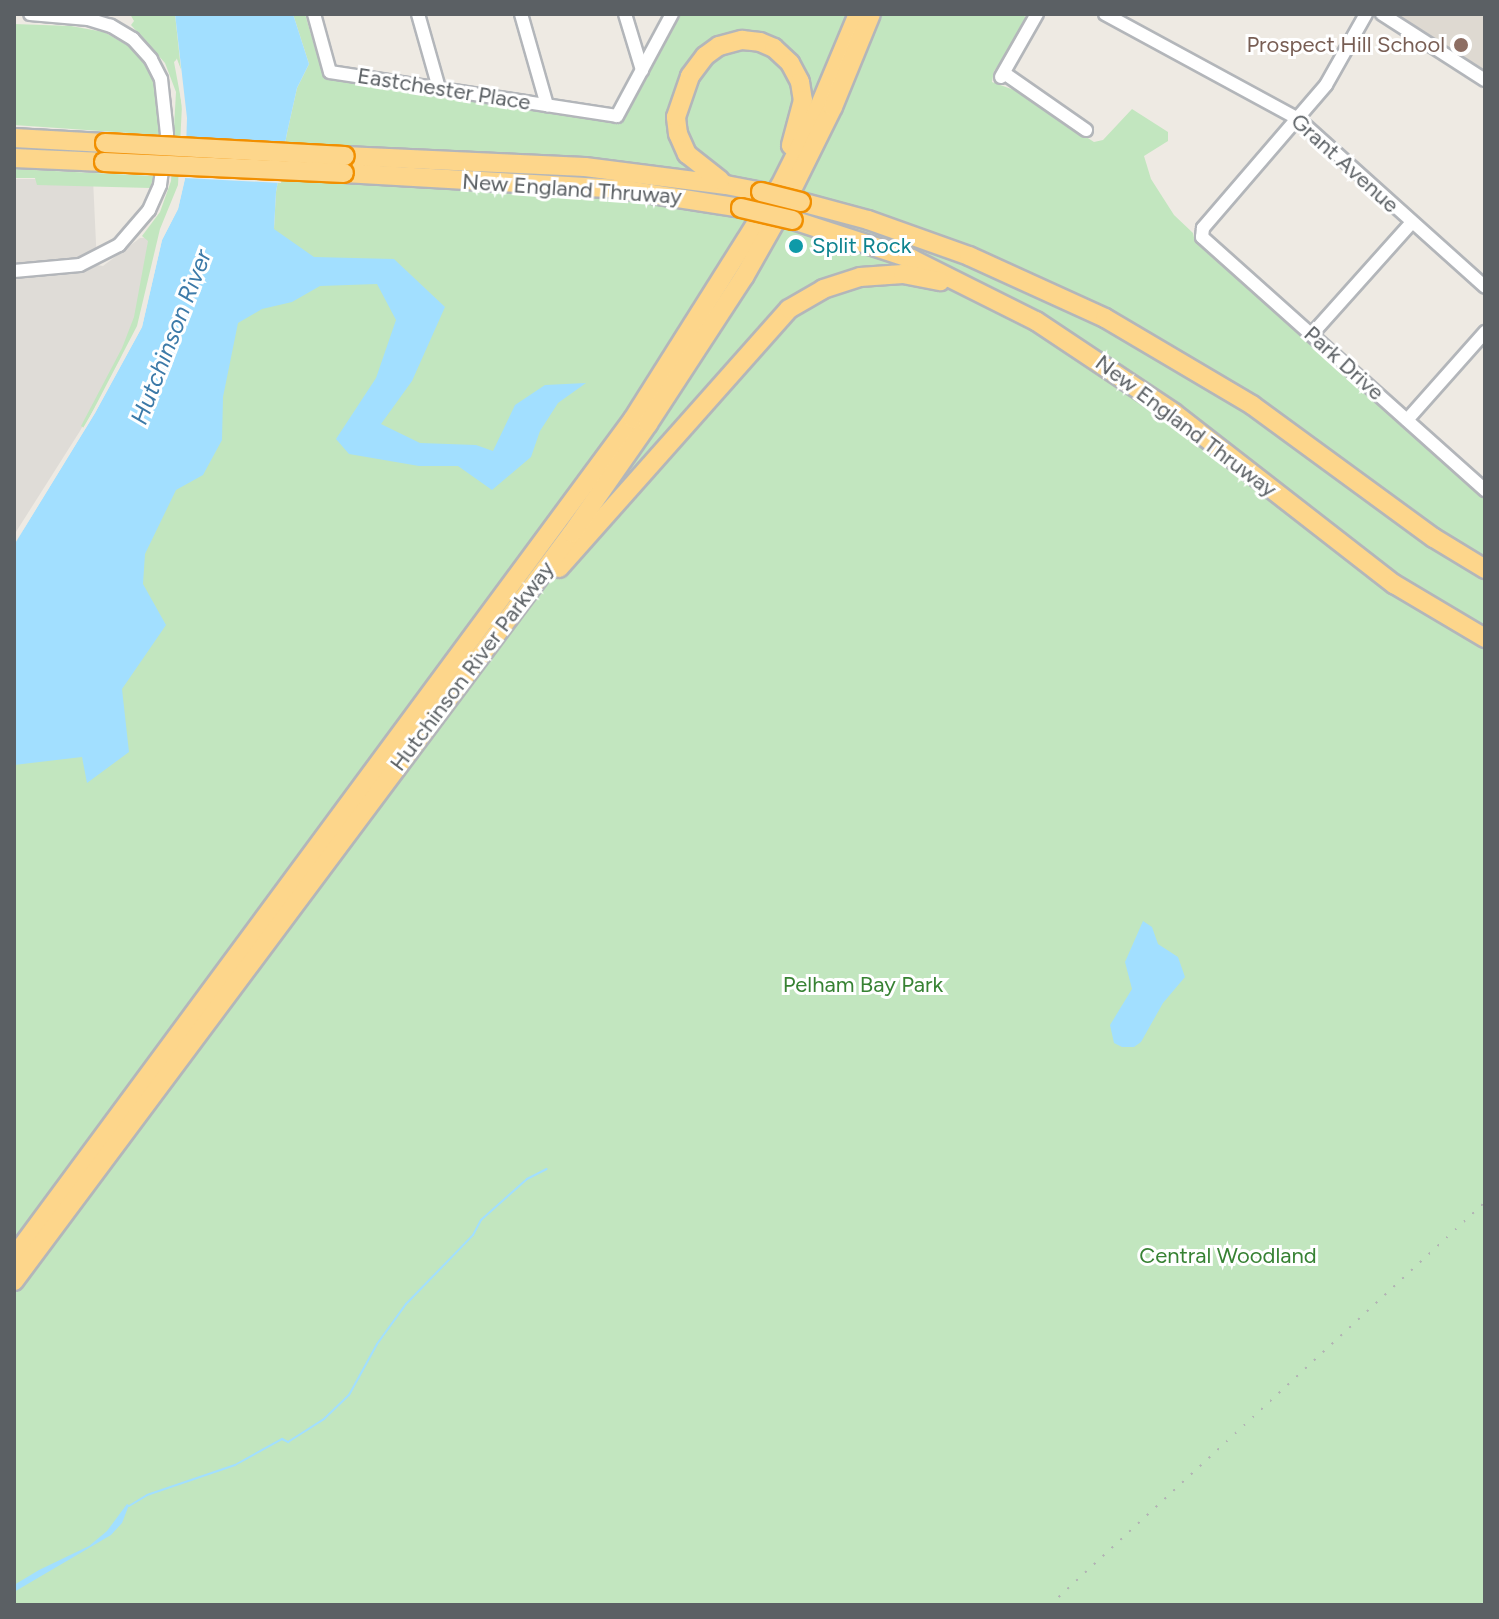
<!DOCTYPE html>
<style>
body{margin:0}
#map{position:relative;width:1499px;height:1619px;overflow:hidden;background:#eeeae3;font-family:Figtree,sans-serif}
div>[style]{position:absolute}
.industrial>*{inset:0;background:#dfdcd7}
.education>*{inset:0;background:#ded9d1}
.green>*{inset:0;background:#c2e6bf}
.water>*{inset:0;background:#a2dfff}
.pier>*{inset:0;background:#eeeae3}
.stream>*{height:2px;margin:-1px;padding:0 1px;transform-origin:1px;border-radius:1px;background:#a2dfff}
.roads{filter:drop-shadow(2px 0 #b3b6ba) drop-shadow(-2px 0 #b3b6ba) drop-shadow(0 2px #b3b6ba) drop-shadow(0 -2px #b3b6ba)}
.minor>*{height:12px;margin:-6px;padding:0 6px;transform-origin:6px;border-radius:6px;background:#fff}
.highway>*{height:18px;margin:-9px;padding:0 9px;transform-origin:9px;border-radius:9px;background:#fdd68b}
.rail>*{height:2px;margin-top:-1px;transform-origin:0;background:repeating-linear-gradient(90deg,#b2b3b4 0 2px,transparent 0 12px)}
.bridges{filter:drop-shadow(2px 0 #f18f00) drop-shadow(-2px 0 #f18f00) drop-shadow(0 2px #f18f00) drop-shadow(0 -2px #f18f00)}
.highway-bridge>*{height:18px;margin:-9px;padding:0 9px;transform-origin:9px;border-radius:9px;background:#fdd68b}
.dots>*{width:22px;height:22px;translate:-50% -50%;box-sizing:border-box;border:4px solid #fff;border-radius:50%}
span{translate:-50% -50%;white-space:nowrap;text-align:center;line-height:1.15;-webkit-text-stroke:6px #fff;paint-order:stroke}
.education-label{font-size:22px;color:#785e54}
.right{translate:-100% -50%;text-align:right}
.street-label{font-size:22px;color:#5b6064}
.culture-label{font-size:22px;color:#0d838f}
.left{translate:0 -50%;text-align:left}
.park-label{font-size:22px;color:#378233}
.water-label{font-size:24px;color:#3c7aa8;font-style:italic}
.frame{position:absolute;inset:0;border:16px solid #5b6064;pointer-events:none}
</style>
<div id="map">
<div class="industrial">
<i style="clip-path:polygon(14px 179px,93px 179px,97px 265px,103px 266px,140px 238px,153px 237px,136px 320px,120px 359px,80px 431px,14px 535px)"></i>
</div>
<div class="education">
<i style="clip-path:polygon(1388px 14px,1485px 14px,1485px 76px)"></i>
</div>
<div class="green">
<i style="clip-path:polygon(130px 14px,175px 14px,181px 70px,177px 59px,174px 62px,182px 105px,178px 185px,160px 229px,137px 326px,84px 428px,81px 426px,122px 348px,134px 317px,148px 241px,142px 236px,160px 212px,171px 181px,176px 92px,165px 63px,131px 25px,134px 21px)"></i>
<i style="clip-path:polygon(293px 14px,305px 14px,320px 65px,332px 77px,614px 120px,676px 14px,1024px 14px,1026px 21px,1022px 34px,994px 71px,992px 82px,1014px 90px,1094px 142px,1103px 140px,1132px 109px,1168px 132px,1168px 141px,1144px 156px,1151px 179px,1174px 215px,1193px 233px,1195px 242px,1485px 498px,1485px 1605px,14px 1605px,14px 724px,274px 229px,276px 192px,287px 133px,297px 88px,309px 64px)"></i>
<i style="clip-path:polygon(14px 24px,71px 26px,104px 32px,127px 45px,146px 61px,158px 91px,159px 135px,14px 125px)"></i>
<i style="clip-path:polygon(14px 169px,154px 176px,150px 188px,37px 185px,35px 178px,14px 178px)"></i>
</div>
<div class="water">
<i style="clip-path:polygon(175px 14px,293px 14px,309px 64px,297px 88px,287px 133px,276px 192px,274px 229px,314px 257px,394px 259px,445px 307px,412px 381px,381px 424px,420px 443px,476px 445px,493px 451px,515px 405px,545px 385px,586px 383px,558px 403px,540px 431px,531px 457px,492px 490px,458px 466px,419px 466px,349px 454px,336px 439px,376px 378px,396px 320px,377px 284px,320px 286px,292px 302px,262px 309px,238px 323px,223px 397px,222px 440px,203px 475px,176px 490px,145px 554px,143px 584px,166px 625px,122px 689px,129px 752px,87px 783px,82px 757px,14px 765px,14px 545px,95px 413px,142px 327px,162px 240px,178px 209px,185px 179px,187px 118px)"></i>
<i style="clip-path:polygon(1143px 921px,1152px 927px,1158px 944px,1178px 957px,1185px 977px,1163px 1003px,1141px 1042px,1134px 1047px,1122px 1047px,1114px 1043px,1110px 1025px,1132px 989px,1125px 962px)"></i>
<i style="clip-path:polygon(127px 1504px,129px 1505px,122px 1523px,111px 1535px,14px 1592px,14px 1585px,39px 1570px,89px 1546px,107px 1531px)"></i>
</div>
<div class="pier">
<i style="clip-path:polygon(176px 58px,181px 70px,186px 137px,289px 142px,281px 183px,185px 178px,178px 209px,162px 240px,142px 327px,95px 413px,14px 545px,109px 384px,138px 326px,159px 239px,174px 208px,181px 179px,183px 118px)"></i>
</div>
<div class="stream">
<i style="left:129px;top:1506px;width:21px;rotate:-31deg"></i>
<i style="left:147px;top:1495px;width:93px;rotate:-18.8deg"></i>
<i style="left:235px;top:1465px;width:54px;rotate:-29deg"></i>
<i style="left:282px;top:1439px;width:7px;rotate:27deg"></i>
<i style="left:288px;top:1442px;width:43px;rotate:-32.6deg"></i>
<i style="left:324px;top:1419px;width:35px;rotate:-44deg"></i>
<i style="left:349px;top:1395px;width:58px;rotate:-61.2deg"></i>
<i style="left:377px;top:1344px;width:49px;rotate:-54.1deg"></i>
<i style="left:406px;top:1304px;width:96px;rotate:-45.8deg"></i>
<i style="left:473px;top:1235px;width:17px;rotate:-62deg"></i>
<i style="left:481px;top:1220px;width:62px;rotate:-41.7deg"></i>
<i style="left:527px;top:1179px;width:22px;rotate:-27deg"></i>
</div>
<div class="roads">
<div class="minor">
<i style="left:314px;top:14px;width:60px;rotate:74.6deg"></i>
<i style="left:330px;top:72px;width:290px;rotate:8.7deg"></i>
<i style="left:617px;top:116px;width:116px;rotate:-61.7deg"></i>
<i style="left:418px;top:14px;width:77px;rotate:74.2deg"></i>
<i style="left:521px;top:14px;width:95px;rotate:74.1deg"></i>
<i style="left:625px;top:14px;width:59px;rotate:73.1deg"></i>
<i style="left:1105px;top:14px;width:220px;rotate:28.5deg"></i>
<i style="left:1298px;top:119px;width:251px;rotate:41.9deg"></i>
<i style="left:1366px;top:14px;width:81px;rotate:119.4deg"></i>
<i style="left:1326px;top:85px;width:189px;rotate:130.7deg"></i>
<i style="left:1203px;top:228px;width:9px;rotate:96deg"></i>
<i style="left:1202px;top:237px;width:380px;rotate:41.8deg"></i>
<i style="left:1382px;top:14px;width:122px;rotate:32.7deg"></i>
<i style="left:1004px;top:73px;width:100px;rotate:34.8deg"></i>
<i style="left:1001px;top:77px;width:73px;rotate:-60.3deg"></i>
<i style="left:14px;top:271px;width:66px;rotate:-5.2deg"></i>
<i style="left:80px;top:265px;width:44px;rotate:-27.1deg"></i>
<i style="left:119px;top:245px;width:46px;rotate:-49.4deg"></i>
<i style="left:149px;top:210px;width:27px;rotate:-66deg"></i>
<i style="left:160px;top:185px;width:51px;rotate:-82.2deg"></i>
<i style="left:167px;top:134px;width:55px;rotate:-96.2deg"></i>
<i style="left:161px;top:79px;width:22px;rotate:-117deg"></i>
<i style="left:151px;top:59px;width:27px;rotate:-132deg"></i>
<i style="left:133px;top:39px;width:26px;rotate:-149deg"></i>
<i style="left:111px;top:26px;width:24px;rotate:-163deg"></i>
<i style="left:88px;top:19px;width:58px;rotate:-175.1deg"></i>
<i style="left:1312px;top:334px;width:150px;rotate:-48.2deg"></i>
<i style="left:1407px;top:420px;width:118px;rotate:-48.4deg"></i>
</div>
<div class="highway">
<i style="left:14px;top:138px;width:91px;rotate:3.1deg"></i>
<i style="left:345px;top:156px;width:240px;rotate:2.6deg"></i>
<i style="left:585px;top:167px;width:142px;rotate:7.3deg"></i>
<i style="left:726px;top:185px;width:36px;rotate:11deg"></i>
<i style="left:14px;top:158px;width:90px;rotate:2.5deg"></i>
<i style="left:344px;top:173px;width:276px;rotate:3.3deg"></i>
<i style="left:620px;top:189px;width:122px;rotate:8.9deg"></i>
<i style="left:720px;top:180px;width:42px;rotate:-141.8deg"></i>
<i style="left:687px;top:154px;width:22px;rotate:-114deg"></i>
<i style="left:678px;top:134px;width:17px;rotate:-97deg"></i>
<i style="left:676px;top:117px;width:43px;rotate:-71.1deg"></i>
<i style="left:690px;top:76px;width:25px;rotate:-53deg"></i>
<i style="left:705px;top:56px;width:17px;rotate:-36deg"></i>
<i style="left:719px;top:46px;width:24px;rotate:-15deg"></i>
<i style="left:742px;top:40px;width:18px;rotate:6deg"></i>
<i style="left:760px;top:42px;width:15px;rotate:23deg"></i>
<i style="left:774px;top:48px;width:22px;rotate:43deg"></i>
<i style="left:790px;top:63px;width:21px;rotate:62deg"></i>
<i style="left:800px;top:82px;width:18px;rotate:81deg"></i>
<i style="left:803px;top:100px;width:47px;rotate:104.9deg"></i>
<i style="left:801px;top:202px;width:69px;rotate:15deg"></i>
<i style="left:868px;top:220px;width:107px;rotate:19.6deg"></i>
<i style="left:969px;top:256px;width:149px;rotate:24.5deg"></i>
<i style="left:1105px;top:318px;width:171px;rotate:30.6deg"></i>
<i style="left:1252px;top:405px;width:225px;rotate:36.2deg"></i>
<i style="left:1434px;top:538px;width:60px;rotate:31.3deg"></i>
<i style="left:793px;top:220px;width:125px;rotate:18.1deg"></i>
<i style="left:912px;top:259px;width:139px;rotate:26.6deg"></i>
<i style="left:1036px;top:321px;width:166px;rotate:33.7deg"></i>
<i style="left:1174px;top:413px;width:279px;rotate:37.9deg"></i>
<i style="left:1394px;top:584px;width:106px;rotate:30.7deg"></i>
<i style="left:559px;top:568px;width:346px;rotate:-48.4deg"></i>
<i style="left:789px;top:309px;width:39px;rotate:-30deg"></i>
<i style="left:823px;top:289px;width:39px;rotate:-18deg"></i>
<i style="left:860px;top:277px;width:43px;rotate:-4deg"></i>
<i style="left:903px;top:274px;width:38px;rotate:11deg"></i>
<i style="left:14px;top:1257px;width:1042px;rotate:-53.55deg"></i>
<i style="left:633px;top:419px;width:275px;rotate:-57.8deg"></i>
<i style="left:780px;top:186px;width:83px;rotate:-63.4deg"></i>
<i style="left:817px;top:112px;width:106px;rotate:-67.3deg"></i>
<i style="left:14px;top:1281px;width:933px;rotate:-53.28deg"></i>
<i style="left:572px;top:533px;width:133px;rotate:-55.1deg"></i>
<i style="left:648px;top:424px;width:176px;rotate:-56.9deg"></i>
<i style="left:744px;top:277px;width:79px;rotate:-60.5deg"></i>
<i style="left:783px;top:208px;width:113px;rotate:-63.7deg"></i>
<i style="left:833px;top:107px;width:100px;rotate:-67.8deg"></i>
</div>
</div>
<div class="rail">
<i style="left:1050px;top:1605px;width:593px;rotate:-42.81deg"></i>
</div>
<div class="bridges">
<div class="highway-bridge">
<i style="left:105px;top:143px;width:240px;rotate:3.1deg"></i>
<i style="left:104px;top:162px;width:240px;rotate:2.6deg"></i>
<i style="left:761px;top:192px;width:41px;rotate:14deg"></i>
<i style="left:741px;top:208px;width:53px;rotate:13deg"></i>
</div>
</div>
<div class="dots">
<i style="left:1461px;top:45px;background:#8d6e63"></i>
<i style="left:796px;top:246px;background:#0f9aa8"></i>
</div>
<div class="education-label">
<span class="right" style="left:1445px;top:45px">Prospect Hill School</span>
</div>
<div class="street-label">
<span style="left:444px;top:89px;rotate:9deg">Eastchester Place</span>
<span style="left:1345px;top:163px;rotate:42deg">Grant Avenue</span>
<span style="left:572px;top:189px;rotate:4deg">New England Thruway</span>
<span style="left:1344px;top:363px;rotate:42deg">Park Drive</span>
<span style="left:1186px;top:426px;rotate:37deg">New England Thruway</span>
<span style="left:472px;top:666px;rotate:-53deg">Hutchinson River Parkway</span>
</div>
<div class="culture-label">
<span class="left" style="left:812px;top:246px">Split Rock</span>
</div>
<div class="park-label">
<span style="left:863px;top:985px">Pelham Bay Park</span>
<span style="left:1228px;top:1256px">Central Woodland</span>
</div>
<div class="water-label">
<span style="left:171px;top:337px;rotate:-69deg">Hutchinson River</span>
</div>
<div class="frame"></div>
</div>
